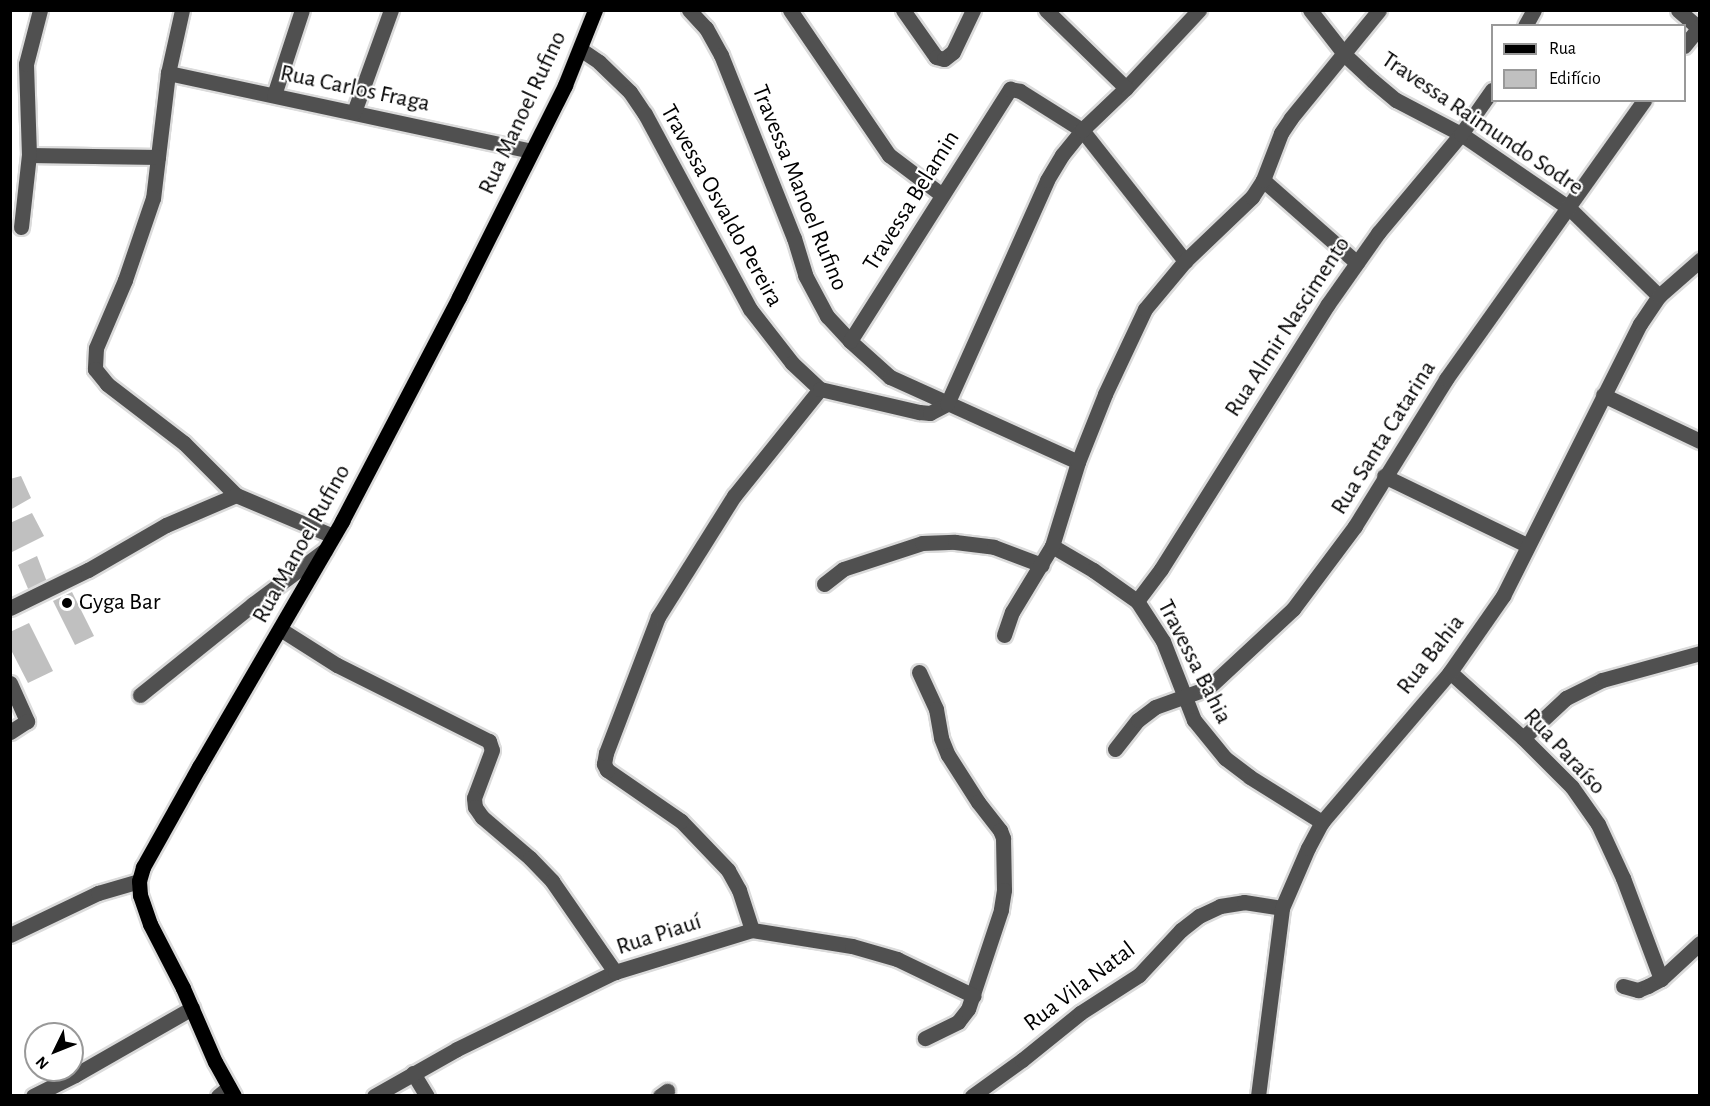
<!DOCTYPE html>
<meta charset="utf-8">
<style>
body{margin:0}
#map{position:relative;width:1710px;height:1106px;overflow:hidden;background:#fff;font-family:"Alegreya Sans",sans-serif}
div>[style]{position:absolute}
.building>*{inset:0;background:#c0c0c0}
.roads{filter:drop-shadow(2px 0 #dbdbdb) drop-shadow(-2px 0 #dbdbdb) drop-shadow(0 2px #dbdbdb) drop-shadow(0 -2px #dbdbdb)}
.minor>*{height:15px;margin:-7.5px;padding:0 7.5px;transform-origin:7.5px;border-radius:7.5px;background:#505050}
.major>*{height:15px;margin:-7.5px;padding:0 7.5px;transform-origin:7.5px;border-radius:7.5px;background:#000}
.dots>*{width:16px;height:16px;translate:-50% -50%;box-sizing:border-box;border:3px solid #fff;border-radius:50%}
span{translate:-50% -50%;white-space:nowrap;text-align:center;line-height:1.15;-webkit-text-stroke:4.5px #fff;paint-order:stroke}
.street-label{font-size:24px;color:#000}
.poi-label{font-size:24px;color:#000}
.left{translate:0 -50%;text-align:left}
.frame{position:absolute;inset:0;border:12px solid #000;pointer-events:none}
.legend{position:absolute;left:1491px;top:24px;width:195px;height:78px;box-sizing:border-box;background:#fff;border:2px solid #999;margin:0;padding:8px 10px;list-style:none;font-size:18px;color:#000}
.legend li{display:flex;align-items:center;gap:12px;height:30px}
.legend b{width:30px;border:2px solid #999}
.north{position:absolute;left:24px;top:1022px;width:60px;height:60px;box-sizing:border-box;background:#fff;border:2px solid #999;border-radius:50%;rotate:227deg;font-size:16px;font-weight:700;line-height:24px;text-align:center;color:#000}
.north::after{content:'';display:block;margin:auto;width:21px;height:27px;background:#000;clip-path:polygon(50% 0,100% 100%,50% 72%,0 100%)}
</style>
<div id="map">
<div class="building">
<i style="clip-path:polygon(21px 476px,31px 498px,10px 510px,10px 479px)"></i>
<i style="clip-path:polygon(32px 513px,44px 536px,10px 553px,10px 523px)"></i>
<i style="clip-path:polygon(37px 556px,47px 582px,29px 591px,18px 565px)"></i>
<i style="clip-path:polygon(72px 592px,94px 636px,75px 645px,53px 601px)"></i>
<i style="clip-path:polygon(29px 623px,53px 671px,28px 683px,10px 648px,10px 632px)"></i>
</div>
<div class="roads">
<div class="minor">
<i style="left:182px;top:10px;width:65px;rotate:102.5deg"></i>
<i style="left:168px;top:73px;width:126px;rotate:96.8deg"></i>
<i style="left:153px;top:198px;width:87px;rotate:108.9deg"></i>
<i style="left:125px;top:280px;width:74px;rotate:113.1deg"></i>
<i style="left:96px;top:348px;width:21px;rotate:93deg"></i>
<i style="left:95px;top:369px;width:19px;rotate:51deg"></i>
<i style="left:107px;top:384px;width:97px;rotate:37.5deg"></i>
<i style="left:184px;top:443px;width:74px;rotate:45deg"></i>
<i style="left:236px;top:495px;width:105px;rotate:22.9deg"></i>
<i style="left:689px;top:10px;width:25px;rotate:47deg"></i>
<i style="left:706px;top:28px;width:31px;rotate:61deg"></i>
<i style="left:721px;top:55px;width:197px;rotate:68.3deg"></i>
<i style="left:794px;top:238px;width:39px;rotate:73deg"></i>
<i style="left:805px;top:275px;width:47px;rotate:61.8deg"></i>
<i style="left:827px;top:316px;width:34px;rotate:47deg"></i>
<i style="left:850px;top:341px;width:54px;rotate:42deg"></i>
<i style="left:890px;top:377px;width:206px;rotate:24.3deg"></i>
<i style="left:790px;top:10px;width:176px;rotate:55.7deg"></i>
<i style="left:889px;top:155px;width:66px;rotate:37deg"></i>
<i style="left:903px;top:10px;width:57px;rotate:54.9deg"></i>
<i style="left:936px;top:57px;width:8px;rotate:14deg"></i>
<i style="left:944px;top:59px;width:11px;rotate:-38deg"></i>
<i style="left:953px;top:52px;width:47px;rotate:-64.5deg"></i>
<i style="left:1310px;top:10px;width:57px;rotate:52.1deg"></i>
<i style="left:1345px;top:55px;width:38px;rotate:43deg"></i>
<i style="left:1373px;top:81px;width:30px;rotate:40deg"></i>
<i style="left:1396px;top:100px;width:73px;rotate:27.6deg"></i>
<i style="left:1461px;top:134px;width:131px;rotate:34.4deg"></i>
<i style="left:1569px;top:208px;width:126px;rotate:44.4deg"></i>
<i style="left:1678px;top:10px;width:29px;rotate:41deg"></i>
<i style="left:1525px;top:26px;width:18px;rotate:-61deg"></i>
<i style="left:1684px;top:46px;width:26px;rotate:-51deg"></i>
<i style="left:580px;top:49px;width:23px;rotate:34deg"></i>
<i style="left:599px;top:62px;width:43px;rotate:44.1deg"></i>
<i style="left:630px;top:92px;width:27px;rotate:56deg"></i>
<i style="left:645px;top:114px;width:221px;rotate:61.7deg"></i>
<i style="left:750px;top:309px;width:68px;rotate:52.1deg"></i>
<i style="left:792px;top:363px;width:38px;rotate:43deg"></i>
<i style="left:168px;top:73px;width:371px;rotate:12.1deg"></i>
<i style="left:1126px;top:88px;width:107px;rotate:-46.9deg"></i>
<i style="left:274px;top:95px;width:89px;rotate:-71.8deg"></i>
<i style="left:354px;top:112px;width:109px;rotate:-70.1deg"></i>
<i style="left:29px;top:155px;width:129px;rotate:0.9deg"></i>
<i style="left:1263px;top:180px;width:125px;rotate:41.4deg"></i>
<i style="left:21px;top:227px;width:72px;rotate:-83.7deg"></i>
<i style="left:29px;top:155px;width:91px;rotate:-91.9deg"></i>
<i style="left:26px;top:64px;width:56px;rotate:-75.5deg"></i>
<i style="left:850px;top:341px;width:299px;rotate:-57.6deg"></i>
<i style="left:1010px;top:89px;width:10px;rotate:11deg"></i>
<i style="left:1020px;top:91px;width:73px;rotate:32.2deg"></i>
<i style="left:1082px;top:130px;width:167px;rotate:51.8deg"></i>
<i style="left:1603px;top:395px;width:107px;rotate:25.4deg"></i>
<i style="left:1384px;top:476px;width:159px;rotate:25.8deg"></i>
<i style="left:1052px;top:546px;width:48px;rotate:30.3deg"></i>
<i style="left:1093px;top:570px;width:54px;rotate:35.2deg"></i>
<i style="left:1137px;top:601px;width:48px;rotate:57deg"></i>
<i style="left:1163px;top:641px;width:85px;rotate:68.6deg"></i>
<i style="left:1194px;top:720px;width:49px;rotate:50.8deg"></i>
<i style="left:1225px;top:758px;width:31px;rotate:37deg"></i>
<i style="left:1250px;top:777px;width:85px;rotate:32deg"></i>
<i style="left:824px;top:584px;width:24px;rotate:-38deg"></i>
<i style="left:843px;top:569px;width:83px;rotate:-18.2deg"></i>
<i style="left:922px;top:543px;width:33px;rotate:-2deg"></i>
<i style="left:955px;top:542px;width:39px;rotate:7deg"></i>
<i style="left:994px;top:547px;width:51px;rotate:20.6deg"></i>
<i style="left:1137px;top:601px;width:40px;rotate:-53deg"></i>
<i style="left:1161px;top:569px;width:313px;rotate:-57.8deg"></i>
<i style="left:1328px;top:304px;width:87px;rotate:-54.8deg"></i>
<i style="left:1378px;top:233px;width:129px;rotate:-50deg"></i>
<i style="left:1461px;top:134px;width:54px;rotate:-54.8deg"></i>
<i style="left:10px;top:608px;width:87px;rotate:-26deg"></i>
<i style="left:88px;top:570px;width:90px;rotate:-30deg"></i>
<i style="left:166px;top:525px;width:76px;rotate:-23.2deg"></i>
<i style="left:280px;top:629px;width:67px;rotate:32.3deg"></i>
<i style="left:337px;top:665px;width:170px;rotate:26.6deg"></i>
<i style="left:489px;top:741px;width:9px;rotate:72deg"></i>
<i style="left:492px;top:750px;width:51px;rotate:110.6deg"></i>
<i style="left:474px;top:798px;width:9px;rotate:84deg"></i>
<i style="left:475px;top:807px;width:12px;rotate:55deg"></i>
<i style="left:482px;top:817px;width:63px;rotate:40.5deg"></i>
<i style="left:530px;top:858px;width:32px;rotate:46deg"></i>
<i style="left:552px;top:881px;width:111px;rotate:55.3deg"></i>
<i style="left:1004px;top:635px;width:24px;rotate:-71deg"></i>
<i style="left:1012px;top:612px;width:77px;rotate:-58.8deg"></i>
<i style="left:1052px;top:546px;width:88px;rotate:-72.8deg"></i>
<i style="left:1078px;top:462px;width:73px;rotate:-68.3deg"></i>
<i style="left:1105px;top:394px;width:94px;rotate:-64.8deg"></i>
<i style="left:1145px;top:309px;width:62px;rotate:-50.2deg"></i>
<i style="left:1185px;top:261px;width:93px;rotate:-43.7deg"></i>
<i style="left:1252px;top:197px;width:20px;rotate:-57deg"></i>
<i style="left:1263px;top:180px;width:50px;rotate:-69deg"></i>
<i style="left:1281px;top:133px;width:18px;rotate:-56deg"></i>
<i style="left:1291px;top:118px;width:139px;rotate:-50.8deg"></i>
<i style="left:919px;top:672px;width:41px;rotate:65.3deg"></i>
<i style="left:936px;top:709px;width:29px;rotate:80deg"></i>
<i style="left:941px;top:738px;width:18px;rotate:68deg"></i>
<i style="left:948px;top:755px;width:56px;rotate:57.4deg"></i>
<i style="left:978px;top:802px;width:36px;rotate:52deg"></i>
<i style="left:1000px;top:830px;width:9px;rotate:69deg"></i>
<i style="left:1003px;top:838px;width:52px;rotate:88.9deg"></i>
<i style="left:1004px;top:890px;width:20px;rotate:99deg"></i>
<i style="left:1001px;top:910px;width:104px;rotate:108.4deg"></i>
<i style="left:968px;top:1009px;width:16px;rotate:128deg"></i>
<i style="left:958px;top:1022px;width:37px;rotate:154deg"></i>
<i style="left:1450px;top:672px;width:98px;rotate:42.1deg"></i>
<i style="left:1523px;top:738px;width:69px;rotate:45deg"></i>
<i style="left:1572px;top:787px;width:45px;rotate:54.9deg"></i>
<i style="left:1598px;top:824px;width:60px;rotate:65.2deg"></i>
<i style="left:1623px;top:878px;width:108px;rotate:69.4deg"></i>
<i style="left:10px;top:683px;width:42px;rotate:65.9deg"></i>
<i style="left:27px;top:721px;width:20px;rotate:147deg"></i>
<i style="left:140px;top:695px;width:145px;rotate:-38.8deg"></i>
<i style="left:253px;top:604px;width:90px;rotate:-36.9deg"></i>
<i style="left:1523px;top:738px;width:59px;rotate:-42.9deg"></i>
<i style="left:1566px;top:698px;width:40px;rotate:-26.6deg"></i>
<i style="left:1602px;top:680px;width:102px;rotate:-15.4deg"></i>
<i style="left:1115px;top:749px;width:37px;rotate:-52deg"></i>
<i style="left:1138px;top:720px;width:21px;rotate:-37deg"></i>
<i style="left:1155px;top:707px;width:56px;rotate:-19.7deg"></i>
<i style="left:1208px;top:688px;width:116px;rotate:-42.9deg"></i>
<i style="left:1293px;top:609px;width:104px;rotate:-53.2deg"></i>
<i style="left:1355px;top:526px;width:173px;rotate:-58.2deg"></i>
<i style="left:1446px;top:379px;width:342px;rotate:-54.6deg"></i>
<i style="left:752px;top:930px;width:42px;rotate:-108deg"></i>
<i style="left:739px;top:890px;width:23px;rotate:-119deg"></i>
<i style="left:728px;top:870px;width:68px;rotate:-133.8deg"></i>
<i style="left:681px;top:821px;width:90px;rotate:-145.4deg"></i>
<i style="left:607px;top:770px;width:7px;rotate:-117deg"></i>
<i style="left:604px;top:764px;width:11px;rotate:-80deg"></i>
<i style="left:606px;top:753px;width:146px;rotate:-69.1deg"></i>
<i style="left:658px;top:617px;width:143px;rotate:-57.9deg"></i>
<i style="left:734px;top:496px;width:137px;rotate:-51.2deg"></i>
<i style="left:820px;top:389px;width:102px;rotate:13.1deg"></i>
<i style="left:919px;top:412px;width:11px;rotate:5deg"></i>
<i style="left:930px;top:413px;width:19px;rotate:-28deg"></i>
<i style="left:947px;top:404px;width:245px;rotate:-65.9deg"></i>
<i style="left:1047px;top:180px;width:29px;rotate:-59deg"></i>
<i style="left:1062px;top:155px;width:32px;rotate:-51deg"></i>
<i style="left:1082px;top:130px;width:61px;rotate:-43.7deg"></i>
<i style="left:1126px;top:88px;width:112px;rotate:-135.7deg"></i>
<i style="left:10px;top:935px;width:98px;rotate:-25.5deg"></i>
<i style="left:98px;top:893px;width:43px;rotate:-16.3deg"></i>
<i style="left:1623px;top:986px;width:16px;rotate:15deg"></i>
<i style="left:1638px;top:990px;width:11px;rotate:-22deg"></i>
<i style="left:1648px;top:986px;width:15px;rotate:-28deg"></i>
<i style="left:1661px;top:979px;width:53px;rotate:-42.7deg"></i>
<i style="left:413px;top:1073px;width:27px;rotate:59deg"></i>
<i style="left:33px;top:1096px;width:47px;rotate:-26.6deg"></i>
<i style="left:75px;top:1075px;width:135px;rotate:-29.8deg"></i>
<i style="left:218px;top:1096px;width:14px;rotate:-39deg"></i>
<i style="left:374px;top:1096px;width:95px;rotate:-29.5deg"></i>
<i style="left:457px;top:1049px;width:176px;rotate:-26deg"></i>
<i style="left:615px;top:972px;width:143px;rotate:-17deg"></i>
<i style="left:752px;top:930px;width:101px;rotate:9.1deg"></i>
<i style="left:852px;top:946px;width:47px;rotate:16.1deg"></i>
<i style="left:897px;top:959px;width:85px;rotate:25.7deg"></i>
<i style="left:660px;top:1096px;width:9px;rotate:-36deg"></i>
<i style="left:972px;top:1096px;width:62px;rotate:-35.8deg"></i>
<i style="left:1022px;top:1060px;width:75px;rotate:-39deg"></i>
<i style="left:1080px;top:1013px;width:70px;rotate:-32.8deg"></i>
<i style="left:1139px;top:975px;width:62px;rotate:-47deg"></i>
<i style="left:1181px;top:930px;width:23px;rotate:-38deg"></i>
<i style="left:1199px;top:916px;width:23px;rotate:-25deg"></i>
<i style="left:1220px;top:906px;width:24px;rotate:-9deg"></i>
<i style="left:1244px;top:902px;width:38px;rotate:9deg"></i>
<i style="left:1258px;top:1096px;width:190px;rotate:-82.7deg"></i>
<i style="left:1282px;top:908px;width:65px;rotate:-66.6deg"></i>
<i style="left:1308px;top:848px;width:30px;rotate:-62deg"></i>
<i style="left:1322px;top:822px;width:197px;rotate:-49.5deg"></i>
<i style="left:1450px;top:672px;width:93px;rotate:-55.1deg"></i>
<i style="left:1503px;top:596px;width:305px;rotate:-63.3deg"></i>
<i style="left:1640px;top:324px;width:34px;rotate:-56deg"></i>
<i style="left:1659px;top:296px;width:55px;rotate:-41.3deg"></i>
</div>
<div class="major">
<i style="left:234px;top:1096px;width:39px;rotate:-119deg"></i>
<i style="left:215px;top:1062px;width:81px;rotate:-113.4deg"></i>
<i style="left:183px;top:988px;width:72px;rotate:-117.3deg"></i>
<i style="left:150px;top:924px;width:31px;rotate:-109deg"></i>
<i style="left:140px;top:895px;width:14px;rotate:-94deg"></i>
<i style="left:139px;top:881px;width:15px;rotate:-74deg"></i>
<i style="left:143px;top:867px;width:115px;rotate:-60.8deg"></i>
<i style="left:199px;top:767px;width:285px;rotate:-59.8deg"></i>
<i style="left:342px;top:521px;width:253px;rotate:-62.4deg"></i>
<i style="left:459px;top:297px;width:237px;rotate:-63.4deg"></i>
<i style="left:565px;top:85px;width:81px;rotate:-68.2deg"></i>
</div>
</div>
<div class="dots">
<i style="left:67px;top:603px;background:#000"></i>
</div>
<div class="street-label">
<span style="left:355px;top:89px;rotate:12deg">Rua Carlos Fraga</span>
<span style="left:523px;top:113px;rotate:-65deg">Rua Manoel Rufino</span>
<span style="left:1482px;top:124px;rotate:34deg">Travessa Raimundo Sodre</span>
<span style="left:799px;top:188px;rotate:68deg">Travessa Manoel Rufino</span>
<span style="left:912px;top:201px;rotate:-58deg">Travessa Belamin</span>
<span style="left:721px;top:206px;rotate:61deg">Travessa Osvaldo Pereira</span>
<span style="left:1288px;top:327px;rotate:-57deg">Rua Almir Nascimento</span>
<span style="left:1384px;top:438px;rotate:-58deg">Rua Santa Catarina</span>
<span style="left:302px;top:544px;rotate:-61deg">Rua Manoel Rufino</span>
<span style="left:1431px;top:655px;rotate:-52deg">Rua Bahia</span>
<span style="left:1194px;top:662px;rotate:63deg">Travessa Bahia</span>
<span style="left:1564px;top:752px;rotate:47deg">Rua Paraíso</span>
<span style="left:659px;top:935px;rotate:-18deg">Rua Piauí</span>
<span style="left:1080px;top:987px;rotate:-37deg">Rua Vila Natal</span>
</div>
<div class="poi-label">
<span class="left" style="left:79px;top:603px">Gyga Bar</span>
</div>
<div class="frame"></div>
<ul class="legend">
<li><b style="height:8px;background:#000"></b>Rua</li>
<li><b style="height:16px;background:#c0c0c0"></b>Edifício</li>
</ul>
<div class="north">N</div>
</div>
